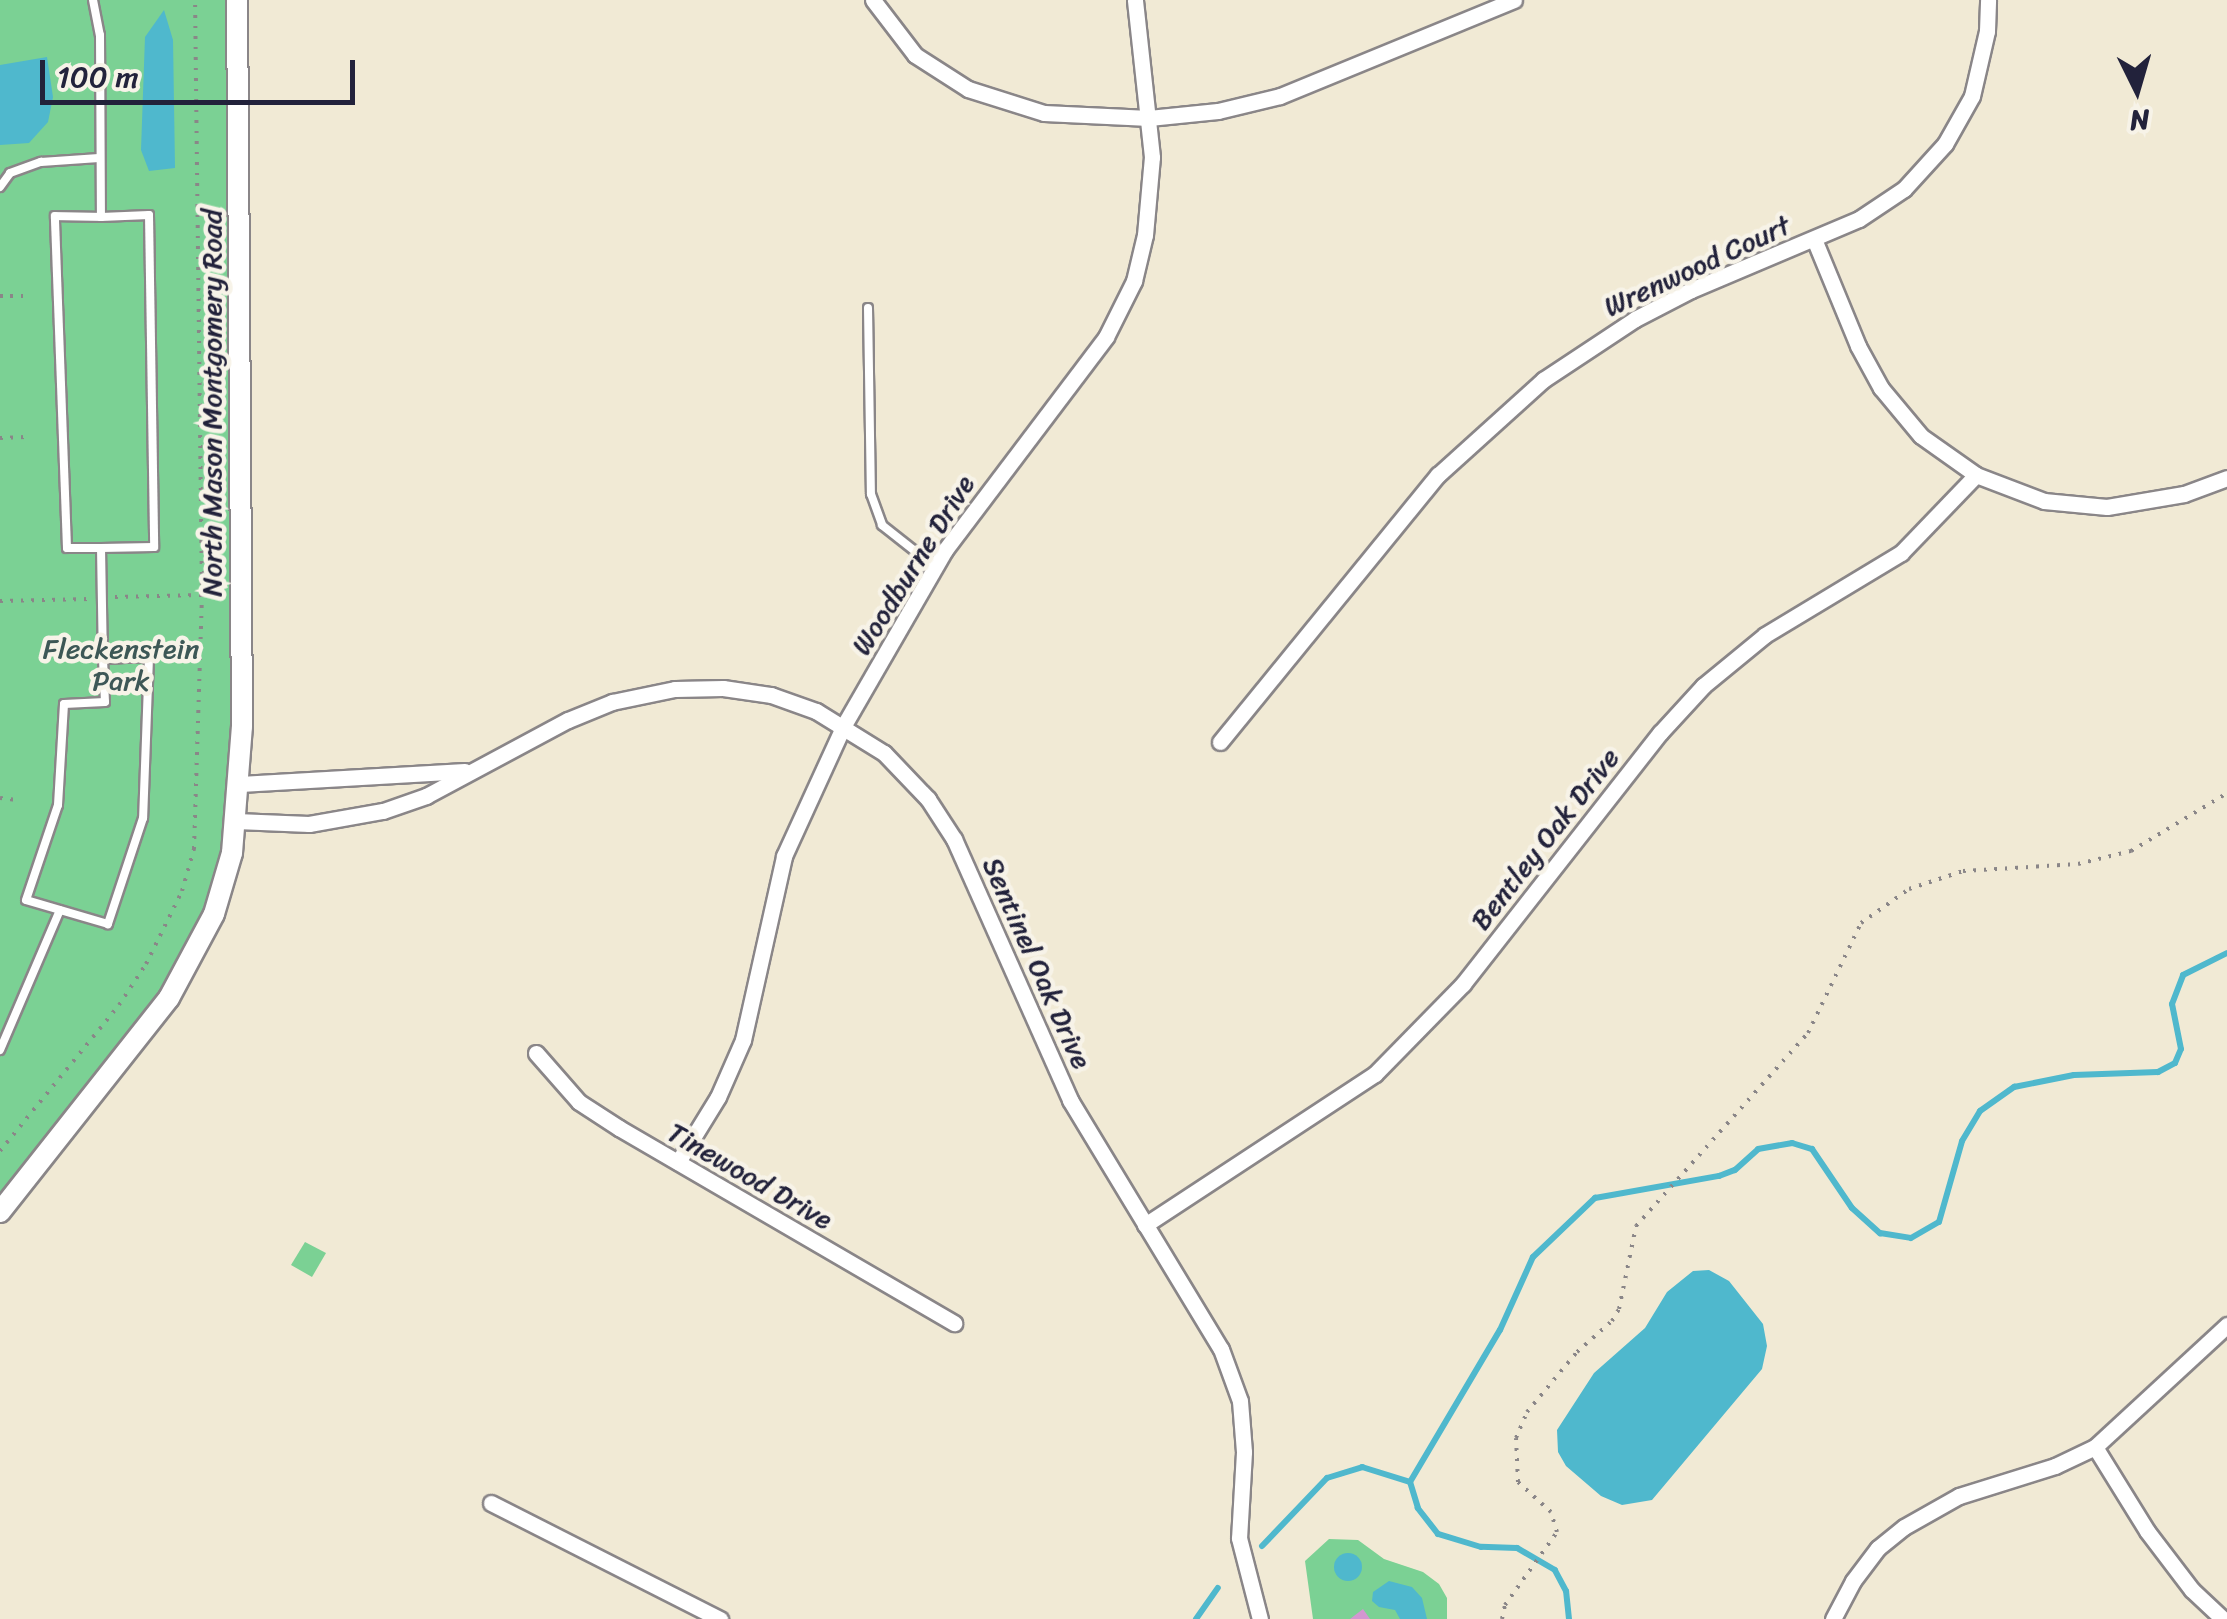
<!DOCTYPE html>
<style>
body{margin:0}
#map{position:relative;width:2227px;height:1619px;overflow:hidden;background:#f1ead5;font-family:Sriracha,sans-serif}
div>[style]{position:absolute}
.green>*{inset:0;background:#7bd194}
.water>*{inset:0;background:#4fb8cd}
.round{border-radius:50%}
.stream>*{height:6px;margin:-3px;padding:0 3px;transform-origin:3px;border-radius:3px;background:#4fb8cd}
.building>*{inset:0;background:#d396d0}
.path>*{height:4px;margin-top:-2px;transform-origin:0;background:repeating-linear-gradient(90deg,#8a8688 0 2.5px,transparent 0 10.5px)}
.roads{filter:drop-shadow(2px 0 #8a8688) drop-shadow(-2px 0 #8a8688) drop-shadow(0 2px #8a8688) drop-shadow(0 -2px #8a8688)}
.service>*{height:8px;margin:-4px;padding:0 4px;transform-origin:4px;border-radius:4px;background:#fff}
.minor>*{height:15px;margin:-7.5px;padding:0 7.5px;transform-origin:7.5px;border-radius:7.5px;background:#fff}
.tertiary>*{height:20px;margin:-10px;padding:0 10px;transform-origin:10px;border-radius:10px;background:#fff}
span{translate:-50% -50%;white-space:nowrap;text-align:center;line-height:1.15;-webkit-text-stroke:9px #f7f3e8;paint-order:stroke}
.street-label{font-size:28px;color:#22223b}
.park-label{font-size:28px;color:#3d5756}
.north{position:absolute;left:2087px;top:40px;width:100px;height:100px;-webkit-text-stroke:8px #f7f3e8;paint-order:stroke;rotate:175deg;font-size:28px;font-weight:700;line-height:40px;text-align:center;color:#22223b}
.north::after{content:'';display:block;margin:auto;width:35px;height:45px;background:#22223b;clip-path:polygon(50% 0,100% 100%,50% 72%,0 100%)}
.scale{position:absolute;left:40px;top:60px;width:315px;height:45px;box-sizing:border-box;border:5px solid #22223b;border-top:0;padding-left:12px;font-size:30px;line-height:35px;white-space:nowrap;color:#22223b;-webkit-text-stroke:8px #f7f3e8;paint-order:stroke}
</style>
<div id="map">
<div class="green">
<i style="clip-path:polygon(0 0,237px 0,239px 806px,194px 957px,0 1212px)"></i>
<i style="clip-path:polygon(305px 1242px,326px 1253px,312px 1277px,291px 1265px)"></i>
<i style="clip-path:polygon(1329px 1539px,1358px 1540px,1384px 1559px,1423px 1572px,1439px 1584px,1447px 1598px,1447px 1619px,1313px 1619px,1305px 1561px)"></i>
</div>
<div class="water">
<i style="clip-path:polygon(164px 10px,173px 40px,175px 168px,149px 171px,141px 150px,145px 37px)"></i>
<i style="clip-path:polygon(47px 57px,53px 97px,48px 122px,29px 143px,0 145px,0 65px)"></i>
<i style="clip-path:polygon(1709px 1270px,1729px 1281px,1763px 1324px,1767px 1346px,1762px 1369px,1652px 1500px,1622px 1505px,1601px 1496px,1566px 1466px,1558px 1452px,1557px 1430px,1594px 1373px,1645px 1328px,1667px 1292px,1693px 1271px)"></i>
<i class="round" style="left:1334px;top:1553px;width:28px;height:28px"></i>
<i style="clip-path:polygon(1389px 1581px,1412px 1587px,1422px 1598px,1427px 1619px,1400px 1619px,1395px 1610px,1379px 1607px,1372px 1601px,1373px 1592px)"></i>
</div>
<div class="stream">
<i style="left:1262px;top:1546px;width:94px;rotate:-46.3deg"></i>
<i style="left:1327px;top:1478px;width:37px;rotate:-17deg"></i>
<i style="left:1362px;top:1467px;width:50px;rotate:17.4deg"></i>
<i style="left:1196px;top:1619px;width:38px;rotate:-55deg"></i>
<i style="left:1569px;top:1619px;width:28px;rotate:-96deg"></i>
<i style="left:1566px;top:1591px;width:24px;rotate:-118deg"></i>
<i style="left:1555px;top:1570px;width:44px;rotate:-149.9deg"></i>
<i style="left:1517px;top:1548px;width:36px;rotate:-178deg"></i>
<i style="left:1481px;top:1547px;width:45px;rotate:-163.2deg"></i>
<i style="left:1438px;top:1534px;width:33px;rotate:-128deg"></i>
<i style="left:1418px;top:1508px;width:27px;rotate:-107deg"></i>
<i style="left:1410px;top:1482px;width:177px;rotate:-59.4deg"></i>
<i style="left:1500px;top:1330px;width:80px;rotate:-65.7deg"></i>
<i style="left:1533px;top:1257px;width:86px;rotate:-43.6deg"></i>
<i style="left:1595px;top:1198px;width:126px;rotate:-10.1deg"></i>
<i style="left:1719px;top:1176px;width:17px;rotate:-21deg"></i>
<i style="left:1735px;top:1170px;width:31px;rotate:-42deg"></i>
<i style="left:1758px;top:1149px;width:35px;rotate:-10deg"></i>
<i style="left:1792px;top:1143px;width:21px;rotate:17deg"></i>
<i style="left:1812px;top:1149px;width:71px;rotate:55.9deg"></i>
<i style="left:1852px;top:1208px;width:38px;rotate:42deg"></i>
<i style="left:1880px;top:1233px;width:31px;rotate:9deg"></i>
<i style="left:1911px;top:1238px;width:32px;rotate:-30deg"></i>
<i style="left:1939px;top:1222px;width:84px;rotate:-74.1deg"></i>
<i style="left:1962px;top:1141px;width:35px;rotate:-59deg"></i>
<i style="left:1980px;top:1111px;width:42px;rotate:-35.2deg"></i>
<i style="left:2014px;top:1087px;width:61px;rotate:-11.3deg"></i>
<i style="left:2074px;top:1075px;width:84px;rotate:-2deg"></i>
<i style="left:2158px;top:1072px;width:19px;rotate:-28deg"></i>
<i style="left:2175px;top:1063px;width:15px;rotate:-67deg"></i>
<i style="left:2181px;top:1049px;width:46px;rotate:-101.3deg"></i>
<i style="left:2172px;top:1004px;width:31px;rotate:-69deg"></i>
<i style="left:2183px;top:975px;width:49px;rotate:-26.6deg"></i>
</div>
<div class="building">
<i style="clip-path:polygon(1363px 1609px,1370px 1619px,1350px 1619px)"></i>
</div>
<div class="path">
<i style="left:0;top:296px;width:25px"></i>
<i style="left:0;top:438px;width:26px;rotate:-2deg"></i>
<i style="left:115px;top:597px;width:85px;rotate:-1.3deg"></i>
<i style="left:0;top:601px;width:90px;rotate:-1.3deg"></i>
<i style="left:0;top:798px;width:17px;rotate:7deg"></i>
<i style="left:0;top:1151px;width:188px;rotate:-50.8deg"></i>
<i style="left:119px;top:1005px;width:49px;rotate:-56.6deg"></i>
<i style="left:146px;top:964px;width:81px;rotate:-63.7deg"></i>
<i style="left:182px;top:891px;width:44px;rotate:-74.1deg"></i>
<i style="left:194px;top:849px;width:254px;rotate:-88.2deg"></i>
<i style="left:202px;top:595px;width:595px;rotate:-90.67deg"></i>
<i style="left:1502px;top:1619px;width:14px;rotate:-78deg"></i>
<i style="left:1505px;top:1605px;width:90px;rotate:-54.5deg"></i>
<i style="left:1557px;top:1532px;width:21px;rotate:-107deg"></i>
<i style="left:1551px;top:1512px;width:45px;rotate:-137.7deg"></i>
<i style="left:1518px;top:1482px;width:44px;rotate:-92.6deg"></i>
<i style="left:1516px;top:1438px;width:28px;rotate:-67deg"></i>
<i style="left:1527px;top:1412px;width:78px;rotate:-50.2deg"></i>
<i style="left:1577px;top:1352px;width:47px;rotate:-41.5deg"></i>
<i style="left:1612px;top:1321px;width:14px;rotate:-60deg"></i>
<i style="left:1619px;top:1309px;width:85px;rotate:-78.4deg"></i>
<i style="left:1636px;top:1226px;width:259px;rotate:-48.3deg"></i>
<i style="left:1808px;top:1033px;width:122px;rotate:-64.3deg"></i>
<i style="left:1861px;top:923px;width:59px;rotate:-35.3deg"></i>
<i style="left:1909px;top:889px;width:57px;rotate:-18.4deg"></i>
<i style="left:1963px;top:871px;width:115px;rotate:-3.5deg"></i>
<i style="left:2078px;top:864px;width:55px;rotate:-13.8deg"></i>
<i style="left:2131px;top:851px;width:112px;rotate:-31.1deg"></i>
</div>
<div class="roads">
<div class="service">
<i style="left:93px;top:0;width:36px;rotate:79deg"></i>
<i style="left:100px;top:35px;width:182px;rotate:89.7deg"></i>
<i style="left:101px;top:217px;width:48px;rotate:-2.4deg"></i>
<i style="left:149px;top:215px;width:332px;rotate:89.1deg"></i>
<i style="left:154px;top:547px;width:53px;rotate:178.9deg"></i>
<i style="left:101px;top:548px;width:111px;rotate:89deg"></i>
<i style="left:103px;top:659px;width:46px;rotate:-2.5deg"></i>
<i style="left:149px;top:657px;width:161px;rotate:92.1deg"></i>
<i style="left:143px;top:818px;width:112px;rotate:108.3deg"></i>
<i style="left:108px;top:924px;width:85px;rotate:-163.7deg"></i>
<i style="left:26px;top:900px;width:100px;rotate:-71.4deg"></i>
<i style="left:58px;top:805px;width:101px;rotate:-86.6deg"></i>
<i style="left:64px;top:704px;width:41px;rotate:-2.8deg"></i>
<i style="left:105px;top:702px;width:43px;rotate:-92.7deg"></i>
<i style="left:0;top:187px;width:17px;rotate:-54deg"></i>
<i style="left:10px;top:173px;width:33px;rotate:-20deg"></i>
<i style="left:41px;top:162px;width:58px;rotate:-3.9deg"></i>
<i style="left:868px;top:308px;width:186px;rotate:89.1deg"></i>
<i style="left:871px;top:494px;width:33px;rotate:70deg"></i>
<i style="left:882px;top:525px;width:68px;rotate:38.4deg"></i>
<i style="left:101px;top:548px;width:34px;rotate:180deg"></i>
<i style="left:67px;top:548px;width:332px;rotate:-92.1deg"></i>
<i style="left:55px;top:216px;width:46px;rotate:1.2deg"></i>
<i style="left:0;top:1050px;width:152px;rotate:-66.8deg"></i>
</div>
<div class="minor">
<i style="left:873px;top:0;width:69px;rotate:52.6deg"></i>
<i style="left:915px;top:55px;width:63px;rotate:32.7deg"></i>
<i style="left:968px;top:89px;width:80px;rotate:17.5deg"></i>
<i style="left:1044px;top:113px;width:105px;rotate:2.7deg"></i>
<i style="left:1149px;top:118px;width:69px;rotate:-5.8deg"></i>
<i style="left:1218px;top:111px;width:64px;rotate:-13.6deg"></i>
<i style="left:1280px;top:96px;width:253px;rotate:-22.3deg"></i>
<i style="left:1814px;top:239px;width:116px;rotate:67.6deg"></i>
<i style="left:1858px;top:346px;width:48px;rotate:61.3deg"></i>
<i style="left:1881px;top:388px;width:62px;rotate:50.2deg"></i>
<i style="left:1921px;top:436px;width:67px;rotate:35.3deg"></i>
<i style="left:1976px;top:475px;width:73px;rotate:20.9deg"></i>
<i style="left:2044px;top:501px;width:63px;rotate:5.4deg"></i>
<i style="left:2107px;top:507px;width:78px;rotate:-9.6deg"></i>
<i style="left:2184px;top:494px;width:46px;rotate:-20.4deg"></i>
<i style="left:1220px;top:742px;width:345px;rotate:-50.8deg"></i>
<i style="left:1438px;top:475px;width:142px;rotate:-42.1deg"></i>
<i style="left:1543px;top:380px;width:110px;rotate:-33.5deg"></i>
<i style="left:1635px;top:319px;width:63px;rotate:-27.4deg"></i>
<i style="left:1691px;top:290px;width:182px;rotate:-22.9deg"></i>
<i style="left:1859px;top:219px;width:54px;rotate:-33.7deg"></i>
<i style="left:1904px;top:189px;width:61px;rotate:-47.7deg"></i>
<i style="left:1945px;top:144px;width:55px;rotate:-60.6deg"></i>
<i style="left:1972px;top:96px;width:67px;rotate:-77deg"></i>
<i style="left:1987px;top:31px;width:31px;rotate:-88deg"></i>
<i style="left:240px;top:784px;width:225px;rotate:-3.3deg"></i>
<i style="left:236px;top:821px;width:73px;rotate:2.4deg"></i>
<i style="left:309px;top:824px;width:75px;rotate:-10deg"></i>
<i style="left:383px;top:811px;width:46px;rotate:-19.2deg"></i>
<i style="left:426px;top:796px;width:161px;rotate:-28.2deg"></i>
<i style="left:568px;top:720px;width:48px;rotate:-22.2deg"></i>
<i style="left:612px;top:702px;width:64px;rotate:-11.7deg"></i>
<i style="left:675px;top:689px;width:48px;rotate:-1.2deg"></i>
<i style="left:723px;top:688px;width:49px;rotate:8.3deg"></i>
<i style="left:771px;top:695px;width:48px;rotate:19.6deg"></i>
<i style="left:816px;top:711px;width:80px;rotate:31.7deg"></i>
<i style="left:884px;top:753px;width:64px;rotate:46.3deg"></i>
<i style="left:928px;top:799px;width:48px;rotate:57deg"></i>
<i style="left:954px;top:839px;width:286px;rotate:66deg"></i>
<i style="left:1070px;top:1100px;width:291px;rotate:58.8deg"></i>
<i style="left:1221px;top:1349px;width:55px;rotate:69.9deg"></i>
<i style="left:1240px;top:1401px;width:51px;rotate:85.5deg"></i>
<i style="left:1244px;top:1452px;width:86px;rotate:93.3deg"></i>
<i style="left:1239px;top:1538px;width:84px;rotate:75.5deg"></i>
<i style="left:536px;top:1053px;width:65px;rotate:48.7deg"></i>
<i style="left:579px;top:1102px;width:48px;rotate:33deg"></i>
<i style="left:619px;top:1128px;width:388px;rotate:30.2deg"></i>
<i style="left:678px;top:1162px;width:76px;rotate:-58.4deg"></i>
<i style="left:718px;top:1097px;width:62px;rotate:-66.3deg"></i>
<i style="left:743px;top:1040px;width:189px;rotate:-77.4deg"></i>
<i style="left:784px;top:856px;width:144px;rotate:-65.4deg"></i>
<i style="left:844px;top:725px;width:202px;rotate:-60deg"></i>
<i style="left:945px;top:550px;width:267px;rotate:-52.9deg"></i>
<i style="left:1106px;top:337px;width:63px;rotate:-63.4deg"></i>
<i style="left:1134px;top:281px;width:47px;rotate:-76.6deg"></i>
<i style="left:1145px;top:235px;width:78px;rotate:-84.9deg"></i>
<i style="left:1152px;top:157px;width:158px;rotate:-96.2deg"></i>
<i style="left:1145px;top:1225px;width:275px;rotate:-33.3deg"></i>
<i style="left:1375px;top:1074px;width:126px;rotate:-45.6deg"></i>
<i style="left:1463px;top:984px;width:319px;rotate:-51.9deg"></i>
<i style="left:1660px;top:733px;width:64px;rotate:-47.5deg"></i>
<i style="left:1703px;top:686px;width:80px;rotate:-39.4deg"></i>
<i style="left:1765px;top:635px;width:159px;rotate:-31.1deg"></i>
<i style="left:1901px;top:553px;width:108px;rotate:-46.1deg"></i>
<i style="left:2095px;top:1447px;width:99px;rotate:58.2deg"></i>
<i style="left:2147px;top:1531px;width:74px;rotate:52.7deg"></i>
<i style="left:2192px;top:1590px;width:42px;rotate:43.1deg"></i>
<i style="left:491px;top:1503px;width:257px;rotate:26.9deg"></i>
<i style="left:1833px;top:1619px;width:43px;rotate:-62.2deg"></i>
<i style="left:1853px;top:1581px;width:41px;rotate:-52.9deg"></i>
<i style="left:1878px;top:1548px;width:33px;rotate:-39deg"></i>
<i style="left:1904px;top:1527px;width:63px;rotate:-29.4deg"></i>
<i style="left:1959px;top:1496px;width:101px;rotate:-17.4deg"></i>
<i style="left:2055px;top:1466px;width:44px;rotate:-25.4deg"></i>
<i style="left:2095px;top:1447px;width:180px;rotate:-42.7deg"></i>
</div>
<div class="tertiary">
<i style="left:0;top:1212px;width:273px;rotate:-51.7deg"></i>
<i style="left:169px;top:998px;width:95px;rotate:-61.8deg"></i>
<i style="left:214px;top:914px;width:64px;rotate:-73.6deg"></i>
<i style="left:232px;top:853px;width:126px;rotate:-85.5deg"></i>
<i style="left:242px;top:727px;width:727px;rotate:-90.39deg"></i>
</div>
</div>
<div class="street-label">
<span style="left:1697px;top:266px;rotate:-25deg">Wrenwood Court</span>
<span style="left:212px;top:403px;rotate:-90deg">North Mason Montgomery Road</span>
<span style="left:913px;top:565px;rotate:-58deg">Woodburne Drive</span>
<span style="left:1545px;top:839px;rotate:-52deg">Bentley Oak Drive</span>
<span style="left:1037px;top:963px;rotate:66deg">Sentinel Oak Drive</span>
<span style="left:750px;top:1176px;rotate:30deg">Tinewood Drive</span>
</div>
<div class="park-label">
<span style="left:121px;top:665px">Fleckenstein<br>Park</span>
</div>
<div class="north">N</div>
<div class="scale">100 m</div>
</div>
